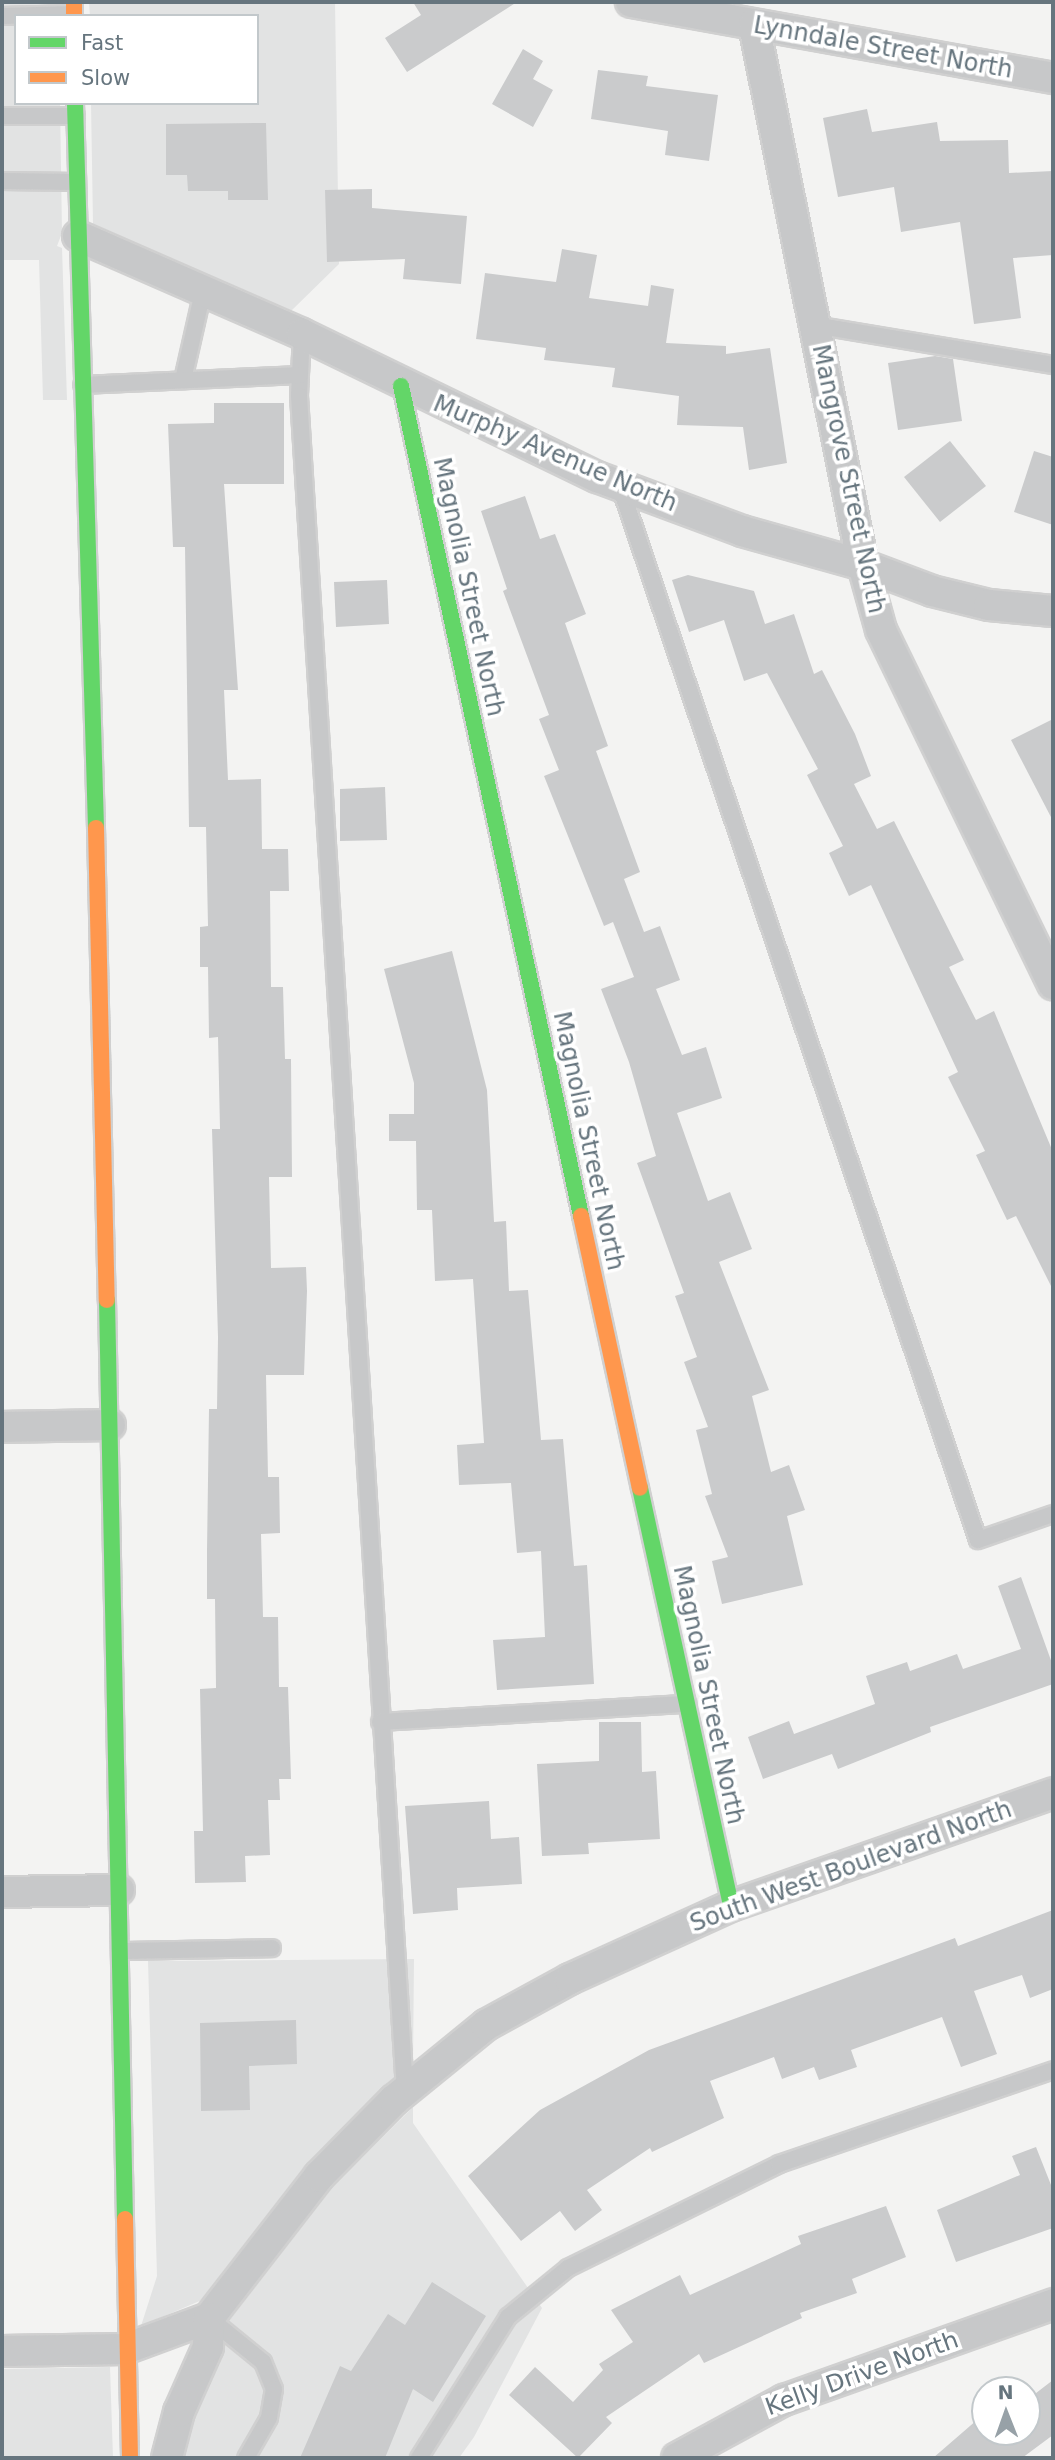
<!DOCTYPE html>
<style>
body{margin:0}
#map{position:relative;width:1055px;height:2460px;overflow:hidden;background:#f3f3f2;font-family:"DejaVu Sans",sans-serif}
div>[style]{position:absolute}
.built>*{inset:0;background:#e2e3e3}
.building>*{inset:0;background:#cacbcc}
.roads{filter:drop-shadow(2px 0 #d0d0d0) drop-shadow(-2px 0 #d0d0d0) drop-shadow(0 2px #d0d0d0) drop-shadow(0 -2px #d0d0d0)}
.lane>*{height:16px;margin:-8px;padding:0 8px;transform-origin:8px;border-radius:8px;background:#c7c8c9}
.street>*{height:30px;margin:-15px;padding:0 15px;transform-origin:15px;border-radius:15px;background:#c7c8c9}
.fast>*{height:16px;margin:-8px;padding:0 8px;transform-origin:8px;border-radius:8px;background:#63d668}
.slow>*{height:16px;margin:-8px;padding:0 8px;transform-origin:8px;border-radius:8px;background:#ff974d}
span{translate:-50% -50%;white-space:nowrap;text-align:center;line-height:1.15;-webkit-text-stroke:7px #fff;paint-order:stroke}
.street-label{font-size:24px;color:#66757e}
.frame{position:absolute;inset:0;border:4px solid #66757e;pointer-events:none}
.legend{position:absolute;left:14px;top:14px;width:245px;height:91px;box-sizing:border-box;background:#fff;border:2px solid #c2c8cb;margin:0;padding:9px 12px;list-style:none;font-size:21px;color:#66757e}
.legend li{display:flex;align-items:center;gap:14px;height:35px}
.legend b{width:35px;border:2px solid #c2c8cb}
.north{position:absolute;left:971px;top:2376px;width:70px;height:70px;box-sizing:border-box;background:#fff;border:2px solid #c2c8cb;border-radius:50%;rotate:359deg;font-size:19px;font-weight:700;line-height:28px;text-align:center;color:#66757e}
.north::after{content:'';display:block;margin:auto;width:24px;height:32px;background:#97a1a7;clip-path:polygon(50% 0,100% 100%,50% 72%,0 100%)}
</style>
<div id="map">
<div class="built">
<i style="clip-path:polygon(2px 2px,58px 2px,58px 16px,16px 16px,16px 103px,60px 103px,62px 233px,57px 246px,62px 248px,67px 400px,43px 400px,39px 260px,2px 260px)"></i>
<i style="clip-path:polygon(89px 2px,335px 2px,339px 264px,291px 311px,93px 224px,91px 103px,257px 103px,257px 16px,90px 16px)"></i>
<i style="clip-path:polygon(414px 1959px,413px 2062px,307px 2164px,202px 2300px,141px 2326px,157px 2276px,148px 1961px)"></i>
<i style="clip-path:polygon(413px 2107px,413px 2123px,542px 2308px,474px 2437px,459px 2458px,183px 2458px,193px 2418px,222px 2355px,228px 2322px,330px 2189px)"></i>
<i style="clip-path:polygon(110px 2367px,113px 2458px,2px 2458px,2px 2369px)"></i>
</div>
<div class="building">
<i style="clip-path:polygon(413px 2px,517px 2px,407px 72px,385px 38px,421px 15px)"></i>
<i style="clip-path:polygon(523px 49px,543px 61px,533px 79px,553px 90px,533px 127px,492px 104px)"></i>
<i style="clip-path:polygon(598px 70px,648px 76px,646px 86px,718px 95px,709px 161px,665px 155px,668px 131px,591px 119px)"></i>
<i style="clip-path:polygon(867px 109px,872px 132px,937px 122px,940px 141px,1008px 140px,1009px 173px,1053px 171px,1053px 255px,1013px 258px,1021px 318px,974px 324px,960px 222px,901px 232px,894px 187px,838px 197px,823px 118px)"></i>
<i style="clip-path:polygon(266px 123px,268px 200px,228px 200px,228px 191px,188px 191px,187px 175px,166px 175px,166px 124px)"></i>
<i style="clip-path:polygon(372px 189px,372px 208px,467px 216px,461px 284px,403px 279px,405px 259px,327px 262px,325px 190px)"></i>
<i style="clip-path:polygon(562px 249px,597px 255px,589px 298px,648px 306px,651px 285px,674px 289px,666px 343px,726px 346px,726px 354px,770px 348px,787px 463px,749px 470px,743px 427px,677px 425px,679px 396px,612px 387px,615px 368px,544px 360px,546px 348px,476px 339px,485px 273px,556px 282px)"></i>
<i style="clip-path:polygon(935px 356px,953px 359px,962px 421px,898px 430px,888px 363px)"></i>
<i style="clip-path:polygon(214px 403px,284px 403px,284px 484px,224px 484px,238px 690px,224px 690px,228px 780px,261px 779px,262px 849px,288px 849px,289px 891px,270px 891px,271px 987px,283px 987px,285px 1059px,291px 1059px,292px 1177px,269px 1177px,271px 1268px,306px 1267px,307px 1291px,304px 1375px,266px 1375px,268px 1477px,279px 1477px,280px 1533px,261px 1534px,263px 1617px,278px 1617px,279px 1687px,288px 1687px,291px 1779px,279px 1779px,280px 1800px,268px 1800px,270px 1855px,245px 1856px,246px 1882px,195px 1883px,194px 1831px,203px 1831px,200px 1689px,216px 1688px,215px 1599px,207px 1599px,207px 1551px,209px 1409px,217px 1409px,218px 1337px,212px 1129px,220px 1129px,218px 1037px,209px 1038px,208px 967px,200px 967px,200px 927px,208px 926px,206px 827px,189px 827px,185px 547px,173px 547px,168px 424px,214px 423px)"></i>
<i style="clip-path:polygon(950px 441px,986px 486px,940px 522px,904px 477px)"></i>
<i style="clip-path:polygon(1034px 451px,1053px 457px,1053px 525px,1014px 512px)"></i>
<i style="clip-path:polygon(525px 496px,540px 539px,555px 534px,586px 614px,565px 623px,608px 746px,596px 751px,640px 872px,624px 879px,644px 932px,660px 926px,680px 980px,656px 989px,682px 1055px,706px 1047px,722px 1098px,677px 1113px,708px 1201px,730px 1192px,752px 1249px,719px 1262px,769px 1390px,752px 1396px,771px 1472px,789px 1465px,805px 1510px,787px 1516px,803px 1585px,722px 1604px,712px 1561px,728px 1557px,705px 1496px,712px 1494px,696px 1430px,708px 1427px,684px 1362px,697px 1357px,675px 1296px,684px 1293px,637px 1163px,656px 1156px,629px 1062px,601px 989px,634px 977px,613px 922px,604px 926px,544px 776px,559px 770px,539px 719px,549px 715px,503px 591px,507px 589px,481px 511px)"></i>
<i style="clip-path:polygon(688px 575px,754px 591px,765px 624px,794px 614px,814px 674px,822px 670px,855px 734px,871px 776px,854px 784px,877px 829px,894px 821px,964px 960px,949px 967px,976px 1020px,994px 1011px,1053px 1152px,1053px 1290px,1016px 1216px,1007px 1220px,976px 1155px,985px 1151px,948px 1077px,958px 1072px,871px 885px,849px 896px,829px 853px,843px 846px,807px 775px,818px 769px,767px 673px,744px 681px,724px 620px,689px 632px,672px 580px)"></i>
<i style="clip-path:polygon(387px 580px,389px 624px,336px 627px,334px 582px)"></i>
<i style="clip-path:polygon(1053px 719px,1053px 821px,1011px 740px)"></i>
<i style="clip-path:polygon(385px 787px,387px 840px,340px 841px,340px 789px)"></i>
<i style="clip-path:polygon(452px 951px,487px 1090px,494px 1222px,506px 1221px,509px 1291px,528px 1290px,541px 1440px,563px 1439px,574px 1566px,587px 1565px,594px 1684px,497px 1690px,493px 1640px,545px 1637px,541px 1551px,517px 1553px,511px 1483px,459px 1485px,457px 1445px,484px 1443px,473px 1279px,435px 1281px,432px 1210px,417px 1210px,416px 1141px,389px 1141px,389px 1114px,414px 1114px,414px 1083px,384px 969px)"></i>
<i style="clip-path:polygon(1021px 1577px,1053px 1666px,1053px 1684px,930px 1727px,931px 1732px,838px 1769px,832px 1754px,763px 1779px,748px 1737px,789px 1721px,794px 1734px,875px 1704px,866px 1676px,907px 1662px,910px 1671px,957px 1654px,963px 1669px,1021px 1649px,998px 1586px)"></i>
<i style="clip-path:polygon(599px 1722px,641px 1722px,642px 1772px,656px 1771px,660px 1839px,588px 1843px,589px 1854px,542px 1856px,537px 1764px,599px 1761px)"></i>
<i style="clip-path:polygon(489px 1801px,491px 1839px,519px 1837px,522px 1884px,457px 1888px,458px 1910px,413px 1914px,405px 1806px)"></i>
<i style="clip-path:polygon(1053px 1910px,1053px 1989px,1030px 1998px,1022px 1975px,974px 1991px,997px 2054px,961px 2067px,942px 2017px,851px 2050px,857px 2067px,819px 2080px,814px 2067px,782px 2079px,774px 2057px,710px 2081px,724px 2118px,652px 2152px,650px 2148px,587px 2190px,602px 2210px,575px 2231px,560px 2211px,521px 2241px,468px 2176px,540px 2110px,649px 2050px,955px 1938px,958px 1946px)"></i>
<i style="clip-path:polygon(296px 2020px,297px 2064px,249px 2066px,250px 2110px,201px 2111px,200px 2023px)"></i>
<i style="clip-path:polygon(1036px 2147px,1053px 2190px,1053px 2228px,956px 2262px,937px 2210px,1020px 2175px,1012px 2156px)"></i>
<i style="clip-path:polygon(886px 2206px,906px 2257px,852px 2279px,857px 2293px,800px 2313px,802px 2318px,704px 2363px,699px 2354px,606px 2417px,612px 2423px,578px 2458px,509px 2395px,535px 2367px,573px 2402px,603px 2370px,599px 2364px,633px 2342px,611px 2310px,680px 2275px,690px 2295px,801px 2244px,798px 2236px)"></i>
<i style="clip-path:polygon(432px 2282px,486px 2316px,433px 2402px,413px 2389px,385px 2458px,300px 2458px,340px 2366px,351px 2371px,388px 2314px,405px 2325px)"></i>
<i style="clip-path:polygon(1053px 2380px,1053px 2435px,1022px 2458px,933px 2458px,985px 2413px,985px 2432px,1027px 2432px,1027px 2400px)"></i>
</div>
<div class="roads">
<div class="lane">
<i style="left:2px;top:16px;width:72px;rotate:-1.6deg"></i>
<i style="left:2px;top:116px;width:74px"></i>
<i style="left:2px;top:181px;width:75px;rotate:0.8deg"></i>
<i style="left:814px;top:325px;width:242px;rotate:9.5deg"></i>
<i style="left:302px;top:334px;width:62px;rotate:92.8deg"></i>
<i style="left:299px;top:396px;width:1698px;rotate:86.42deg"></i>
<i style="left:183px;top:380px;width:91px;rotate:-77.3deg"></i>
<i style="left:82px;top:385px;width:218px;rotate:-2.6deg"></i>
<i style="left:620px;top:486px;width:1113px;rotate:71.24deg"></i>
<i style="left:978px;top:1540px;width:79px;rotate:-19.1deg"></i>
<i style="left:380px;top:1722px;width:308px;rotate:-3.4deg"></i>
<i style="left:120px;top:1951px;width:152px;rotate:-1.1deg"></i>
<i style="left:209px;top:2318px;width:70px;rotate:39.2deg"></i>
<i style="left:263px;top:2362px;width:29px;rotate:68deg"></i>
<i style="left:274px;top:2389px;width:29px;rotate:100deg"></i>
<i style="left:269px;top:2418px;width:46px;rotate:119.9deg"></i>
<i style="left:419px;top:2458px;width:167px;rotate:-57.7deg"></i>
<i style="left:508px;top:2317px;width:77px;rotate:-39.2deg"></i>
<i style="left:568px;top:2268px;width:235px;rotate:-26.2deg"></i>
<i style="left:779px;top:2164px;width:290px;rotate:-18.9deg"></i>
</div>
<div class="street">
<i style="left:631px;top:2px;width:429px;rotate:10.2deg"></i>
<i style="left:754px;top:25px;width:551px;rotate:78.59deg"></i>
<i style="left:863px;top:565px;width:67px;rotate:74.5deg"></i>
<i style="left:881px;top:630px;width:394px;rotate:64.1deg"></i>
<i style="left:78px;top:236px;width:244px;rotate:23.6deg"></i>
<i style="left:302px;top:334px;width:328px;rotate:25.9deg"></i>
<i style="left:597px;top:477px;width:155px;rotate:20.4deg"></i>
<i style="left:742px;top:531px;width:126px;rotate:15.7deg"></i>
<i style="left:863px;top:565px;width:74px;rotate:20.6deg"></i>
<i style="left:932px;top:591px;width:59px;rotate:13.8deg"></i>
<i style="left:989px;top:605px;width:64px;rotate:5.4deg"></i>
<i style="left:2px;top:1427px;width:108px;rotate:-1.1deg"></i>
<i style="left:2px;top:1892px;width:117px;rotate:-1deg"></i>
<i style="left:2px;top:2351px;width:123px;rotate:-0.9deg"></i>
<i style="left:125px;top:2349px;width:90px;rotate:-20.3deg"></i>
<i style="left:209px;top:2318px;width:180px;rotate:-52.2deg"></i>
<i style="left:319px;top:2176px;width:107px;rotate:-45.4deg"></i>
<i style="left:394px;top:2100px;width:119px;rotate:-39.2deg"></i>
<i style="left:486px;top:2025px;width:96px;rotate:-28.7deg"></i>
<i style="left:570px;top:1979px;width:177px;rotate:-24.4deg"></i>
<i style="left:731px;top:1906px;width:341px;rotate:-19.3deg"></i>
<i style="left:167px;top:2458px;width:48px;rotate:-75.4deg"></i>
<i style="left:179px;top:2412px;width:71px;rotate:-66deg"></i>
<i style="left:208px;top:2347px;width:29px;rotate:-88deg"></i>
<i style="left:677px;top:2458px;width:122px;rotate:-28.5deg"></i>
<i style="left:784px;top:2400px;width:286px;rotate:-19.6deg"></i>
</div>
<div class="fast">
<i style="left:75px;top:103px;width:725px;rotate:88.34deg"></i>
<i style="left:401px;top:386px;width:849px;rotate:77.76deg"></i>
<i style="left:107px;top:1300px;width:919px;rotate:88.88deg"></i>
<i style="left:640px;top:1488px;width:428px;rotate:77.7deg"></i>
</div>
<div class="slow">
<i style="left:74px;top:2px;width:14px;rotate:90deg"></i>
<i style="left:96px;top:828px;width:472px;rotate:88.7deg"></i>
<i style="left:581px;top:1216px;width:278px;rotate:77.8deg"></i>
<i style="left:125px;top:2219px;width:239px;rotate:88.8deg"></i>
</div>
</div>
<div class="street-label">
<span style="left:883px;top:48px;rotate:10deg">Lynndale Street North</span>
<span style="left:555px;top:454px;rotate:23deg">Murphy Avenue North</span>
<span style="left:848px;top:479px;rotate:78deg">Mangrove Street North</span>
<span style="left:468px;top:587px;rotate:78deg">Magnolia Street North</span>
<span style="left:588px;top:1141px;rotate:78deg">Magnolia Street North</span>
<span style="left:708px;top:1695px;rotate:78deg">Magnolia Street North</span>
<span style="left:851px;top:1867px;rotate:-20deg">South West Boulevard North</span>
<span style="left:862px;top:2374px;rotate:-20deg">Kelly Drive North</span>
</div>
<div class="frame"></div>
<ul class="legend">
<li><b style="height:9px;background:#63d668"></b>Fast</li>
<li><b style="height:9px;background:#ff974d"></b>Slow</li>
</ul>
<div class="north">N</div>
</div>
